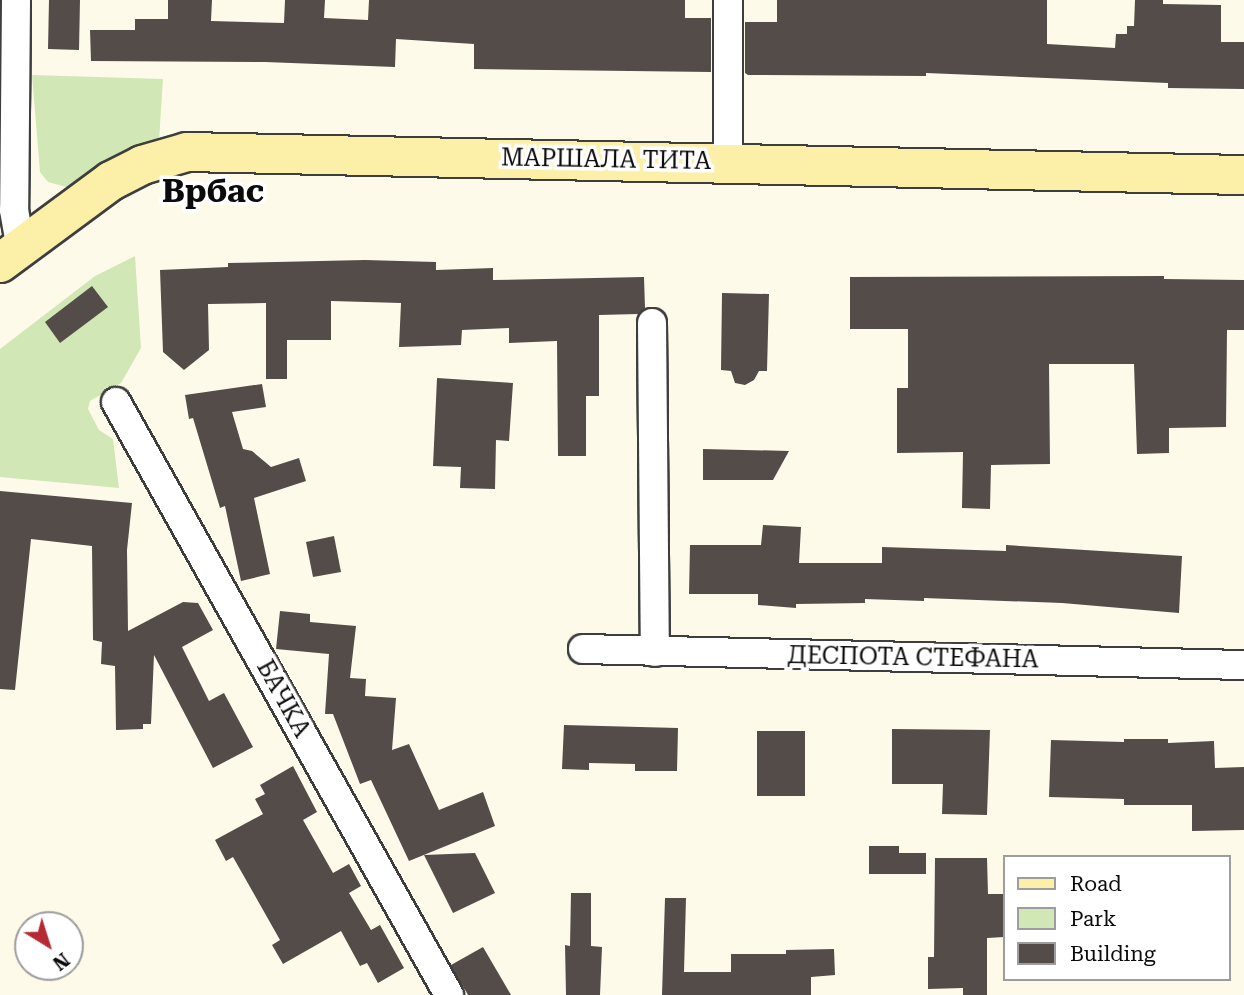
<!DOCTYPE html>
<meta charset="utf-8">
<style>
body{margin:0}
#map{position:relative;width:1244px;height:995px;overflow:hidden;background:#fefaea;font-family:"Roboto Serif",serif}
div>[style]{position:absolute}
.green>*{inset:0;background:#d1e7b6}
.building>*{inset:0;background:#534c48}
.roads{filter:drop-shadow(2px 0 #3e3e3e) drop-shadow(-2px 0 #3e3e3e) drop-shadow(0 2px #3e3e3e) drop-shadow(0 -2px #3e3e3e)}
.street>*{height:28px;margin:-14px;padding:0 14px;transform-origin:14px;border-radius:14px;background:#fff}
.secondary>*{height:38px;margin:-19px;padding:0 19px;transform-origin:19px;border-radius:19px;background:#fcefa8}
span{translate:-50% -50%;white-space:nowrap;text-align:center;line-height:1.15;-webkit-text-stroke:7px #fff;paint-order:stroke}
.street-label{font-size:24px;color:#0b0b0b}
.district-label{font-size:32px;color:#0b0b0b;font-weight:700}
.legend{position:absolute;left:1003px;top:855px;width:228px;height:126px;box-sizing:border-box;background:#fff;border:2px solid #9d9d9d;margin:0;padding:9px 12px;list-style:none;font-size:21px;color:#0b0b0b}
.legend li{display:flex;align-items:center;gap:14px;height:35px}
.legend b{width:35px;border:2px solid #9d9d9d}
.north{position:absolute;left:14px;top:911px;width:70px;height:70px;box-sizing:border-box;background:#fff;border:2px solid #9d9d9d;border-radius:50%;rotate:142deg;font-size:19px;font-weight:700;line-height:28px;text-align:center;color:#0b0b0b}
.north::after{content:'';display:block;margin:auto;width:24px;height:32px;background:#b52935;clip-path:polygon(50% 0,100% 100%,50% 72%,0 100%)}
</style>
<div id="map">
<div class="green">
<i style="clip-path:polygon(32px 75px,163px 79px,159px 140px,70px 188px,48px 182px,40px 172px)"></i>
<i style="clip-path:polygon(135px 256px,141px 348px,121px 383px,90px 401px,88px 409px,99px 430px,113px 439px,119px 488px,0 477px,0 349px,95px 276px)"></i>
</div>
<div class="building">
<i style="clip-path:polygon(49px 0,80px 0,79px 50px,48px 49px)"></i>
<i style="clip-path:polygon(168px 0,212px 0,211px 21px,284px 23px,285px 0,325px 0,324px 18px,368px 20px,369px 0,685px 0,685px 18px,711px 18px,711px 72px,474px 69px,474px 44px,396px 39px,395px 67px,265px 62px,91px 61px,90px 30px,135px 30px,135px 19px,168px 19px)"></i>
<i style="clip-path:polygon(777px 0,1047px 0,1047px 44px,1115px 48px,1116px 34px,1127px 34px,1127px 26px,1134px 26px,1135px 0,1163px 0,1163px 4px,1221px 5px,1221px 42px,1244px 42px,1244px 89px,1168px 88px,1168px 83px,926px 73px,926px 76px,748px 75px,745px 73px,745px 22px,777px 22px)"></i>
<i style="clip-path:polygon(365px 260px,436px 262px,436px 270px,493px 268px,493px 280px,644px 277px,645px 308px,638px 314px,599px 315px,599px 396px,586px 396px,586px 456px,558px 456px,557px 341px,509px 343px,509px 328px,462px 330px,461px 345px,399px 347px,401px 303px,331px 301px,331px 340px,287px 340px,287px 379px,266px 379px,266px 303px,208px 304px,209px 350px,184px 370px,163px 352px,160px 270px,228px 267px,228px 263px)"></i>
<i style="clip-path:polygon(1164px 276px,1164px 279px,1244px 280px,1244px 330px,1227px 330px,1226px 427px,1169px 428px,1169px 453px,1137px 454px,1134px 364px,1049px 364px,1050px 464px,991px 465px,990px 509px,962px 508px,963px 452px,897px 453px,897px 388px,908px 388px,908px 329px,850px 329px,850px 277px)"></i>
<i style="clip-path:polygon(92px 286px,108px 307px,60px 343px,45px 322px)"></i>
<i style="clip-path:polygon(722px 293px,769px 294px,767px 371px,759px 371px,754px 380px,745px 385px,735px 383px,731px 371px,721px 370px)"></i>
<i style="clip-path:polygon(437px 378px,513px 383px,509px 441px,496px 440px,495px 489px,460px 488px,461px 467px,433px 466px)"></i>
<i style="clip-path:polygon(262px 384px,266px 407px,232px 412px,243px 449px,252px 451px,271px 467px,299px 458px,306px 481px,254px 498px,270px 574px,241px 581px,225px 506px,220px 508px,193px 418px,189px 419px,185px 395px)"></i>
<i style="clip-path:polygon(703px 449px,789px 451px,773px 480px,703px 480px)"></i>
<i style="clip-path:polygon(0 491px,132px 503px,127px 550px,128px 631px,183px 602px,198px 603px,213px 630px,182px 647px,209px 701px,224px 693px,253px 747px,213px 768px,154px 655px,151px 724px,143px 724px,143px 729px,116px 730px,115px 666px,101px 664px,102px 642px,93px 640px,92px 546px,31px 539px,15px 690px,0 689px)"></i>
<i style="clip-path:polygon(763px 525px,801px 527px,799px 563px,882px 563px,882px 547px,1006px 551px,1006px 545px,1182px 556px,1179px 613px,1062px 603px,924px 598px,924px 601px,865px 599px,865px 603px,796px 604px,796px 608px,758px 605px,758px 594px,689px 594px,690px 545px,761px 545px)"></i>
<i style="clip-path:polygon(334px 536px,341px 572px,313px 577px,306px 542px)"></i>
<i style="clip-path:polygon(280px 611px,310px 614px,310px 622px,356px 626px,350px 678px,366px 679px,365px 696px,396px 698px,392px 750px,409px 744px,439px 810px,483px 792px,495px 826px,409px 861px,371px 780px,360px 784px,333px 714px,325px 714px,329px 654px,276px 649px)"></i>
<i style="clip-path:polygon(564px 725px,678px 728px,677px 771px,635px 771px,635px 764px,589px 763px,589px 770px,562px 769px)"></i>
<i style="clip-path:polygon(892px 729px,990px 730px,987px 815px,942px 814px,943px 784px,892px 784px)"></i>
<i style="clip-path:polygon(757px 731px,805px 731px,805px 796px,757px 796px)"></i>
<i style="clip-path:polygon(1124px 739px,1168px 739px,1168px 743px,1214px 741px,1215px 768px,1244px 767px,1244px 830px,1192px 831px,1192px 805px,1124px 805px,1124px 799px,1049px 797px,1051px 740px,1124px 742px)"></i>
<i style="clip-path:polygon(293px 766px,317px 812px,303px 820px,333px 873px,349px 864px,361px 886px,349px 893px,371px 930px,380px 925px,404px 968px,378px 983px,367px 963px,360px 966px,341px 931px,283px 964px,272px 945px,280px 940px,233px 857px,226px 861px,215px 840px,263px 814px,255px 799px,265px 794px,260px 785px)"></i>
<i style="clip-path:polygon(869px 846px,899px 846px,899px 853px,926px 853px,926px 874px,869px 874px)"></i>
<i style="clip-path:polygon(475px 853px,495px 893px,453px 913px,424px 855px)"></i>
<i style="clip-path:polygon(935px 858px,987px 858px,988px 894px,1004px 894px,1004px 937px,987px 938px,987px 995px,963px 995px,963px 988px,928px 989px,928px 957px,934px 957px)"></i>
<i style="clip-path:polygon(571px 893px,591px 893px,591px 946px,602px 947px,600px 995px,566px 995px,565px 945px,570px 946px)"></i>
<i style="clip-path:polygon(665px 898px,686px 898px,684px 972px,731px 972px,731px 954px,786px 954px,786px 950px,834px 949px,835px 975px,811px 977px,811px 995px,662px 995px)"></i>
<i style="clip-path:polygon(483px 947px,511px 995px,468px 995px,451px 965px)"></i>
</div>
<div class="roads">
<div class="street">
<i style="left:16px;top:0;width:210px;rotate:90.5deg"></i>
<i style="left:14px;top:210px;width:39px;rotate:80deg"></i>
<i style="left:728px;top:0;width:163px;rotate:90deg"></i>
<i style="left:652px;top:323px;width:329px;rotate:89.5deg"></i>
<i style="left:116px;top:402px;width:680px;rotate:60.68deg"></i>
<i style="left:583px;top:649px;width:661px;rotate:1.39deg"></i>
</div>
<div class="secondary">
<i style="left:0;top:263px;width:138px;rotate:-36.5deg"></i>
<i style="left:111px;top:181px;width:35px;rotate:-27deg"></i>
<i style="left:142px;top:165px;width:47px;rotate:-16.1deg"></i>
<i style="left:187px;top:152px;width:1057px;rotate:1.25deg"></i>
</div>
</div>
<div class="street-label">
<span style="left:606px;top:160px;rotate:1deg">МАРШАЛА ТИТА</span>
<span style="left:913px;top:658px;rotate:1deg">ДЕСПОТА СТЕФАНА</span>
<span style="left:283px;top:699px;rotate:61deg">БАЧКА</span>
</div>
<div class="district-label">
<span style="left:213px;top:191px">Врбас</span>
</div>
<ul class="legend">
<li><b style="height:9px;background:#fcefa8"></b>Road</li>
<li><b style="height:19px;background:#d1e7b6"></b>Park</li>
<li><b style="height:19px;background:#534c48"></b>Building</li>
</ul>
<div class="north">N</div>
</div>
